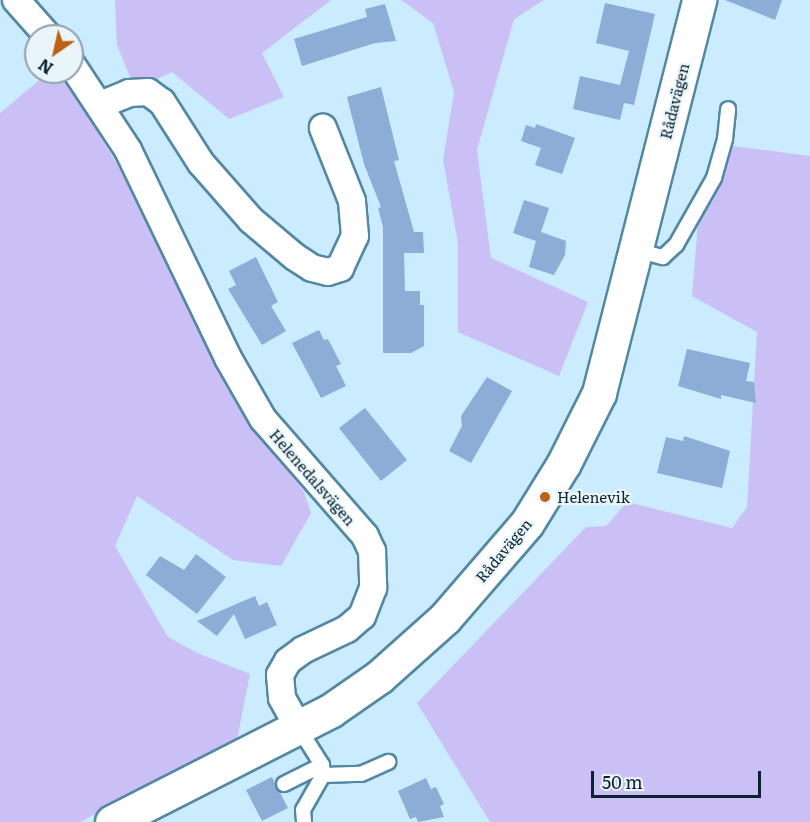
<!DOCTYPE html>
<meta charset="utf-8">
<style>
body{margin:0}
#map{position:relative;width:810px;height:822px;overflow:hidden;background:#cbecfe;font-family:Literata,serif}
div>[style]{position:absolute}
.green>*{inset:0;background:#cac0f6}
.building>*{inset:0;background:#8badd6}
.roads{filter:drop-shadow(2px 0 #5388a4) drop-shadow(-2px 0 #5388a4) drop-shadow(0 2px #5388a4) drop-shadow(0 -2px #5388a4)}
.service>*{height:14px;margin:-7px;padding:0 7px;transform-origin:7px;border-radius:7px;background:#fff}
.minor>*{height:26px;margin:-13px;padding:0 13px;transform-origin:13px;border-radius:13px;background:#fff}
.tertiary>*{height:33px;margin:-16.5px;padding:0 16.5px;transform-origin:16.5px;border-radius:16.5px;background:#fff}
.dots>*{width:16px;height:16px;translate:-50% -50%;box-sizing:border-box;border:3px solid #eaf5fb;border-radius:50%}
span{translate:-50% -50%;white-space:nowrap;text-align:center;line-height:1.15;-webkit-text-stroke:4.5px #eaf5fb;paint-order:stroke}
.street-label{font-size:15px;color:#0c232e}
.poi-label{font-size:15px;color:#0c232e}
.left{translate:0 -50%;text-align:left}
.north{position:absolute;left:24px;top:24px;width:60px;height:60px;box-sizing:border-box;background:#eaf5fb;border:2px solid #91a1a9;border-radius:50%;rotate:214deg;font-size:16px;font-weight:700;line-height:24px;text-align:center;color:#0c232e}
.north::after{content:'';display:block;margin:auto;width:21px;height:27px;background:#be6113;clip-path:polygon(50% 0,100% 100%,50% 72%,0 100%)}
.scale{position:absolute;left:591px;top:771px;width:170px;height:27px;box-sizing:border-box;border:3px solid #0c232e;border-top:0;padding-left:8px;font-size:18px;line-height:21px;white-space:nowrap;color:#0c232e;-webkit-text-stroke:4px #eaf5fb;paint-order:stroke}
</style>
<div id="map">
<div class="green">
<i style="clip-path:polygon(115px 0,331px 0,262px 53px,284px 97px,229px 119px,172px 72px,135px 89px,117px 45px)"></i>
<i style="clip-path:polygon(401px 0,544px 0,514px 19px,477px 150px,491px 258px,588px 302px,559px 376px,458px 332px,458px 243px,443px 160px,454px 92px,433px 23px)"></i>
<i style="clip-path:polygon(49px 72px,60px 72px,135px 193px,228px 390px,304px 492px,311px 513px,281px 566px,233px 560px,137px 496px,115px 546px,168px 637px,197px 653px,250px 674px,237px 740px,80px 822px,0 822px,0 113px)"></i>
<i style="clip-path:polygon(717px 144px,810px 156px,810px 822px,490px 822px,417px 703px,586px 527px,606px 526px,627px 502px,732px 528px,747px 507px,757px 332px,692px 296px,700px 197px)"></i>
</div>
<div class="building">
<i style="clip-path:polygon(725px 0,782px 0,775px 20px)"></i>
<i style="clip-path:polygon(605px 3px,655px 14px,634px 105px,624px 103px,620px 120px,573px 109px,580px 76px,620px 85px,629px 51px,596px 43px)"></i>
<i style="clip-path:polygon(385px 4px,396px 41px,375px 43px,302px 66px,294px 39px,367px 17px,365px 9px)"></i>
<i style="clip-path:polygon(381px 87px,399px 160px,394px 161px,414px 232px,423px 232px,424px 253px,404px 253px,405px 291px,420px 291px,420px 305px,424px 305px,424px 346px,411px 353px,383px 353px,383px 227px,378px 208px,381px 207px,364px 164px,347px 97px)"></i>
<i style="clip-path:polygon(536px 124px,575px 138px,562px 174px,535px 165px,541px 148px,521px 141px,526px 125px,535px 128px)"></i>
<i style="clip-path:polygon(524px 200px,549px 208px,541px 232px,566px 241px,565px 255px,554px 275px,529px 267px,536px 241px,513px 233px)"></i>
<i style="clip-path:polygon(256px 257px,278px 302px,271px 306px,286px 331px,262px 345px,228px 289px,236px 285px,229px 271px)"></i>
<i style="clip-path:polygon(319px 330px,324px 340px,328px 339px,341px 364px,336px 366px,346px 386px,321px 398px,292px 343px)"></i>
<i style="clip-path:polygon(687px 349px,750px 363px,746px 381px,754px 382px,756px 403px,721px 395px,721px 399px,678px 386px)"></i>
<i style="clip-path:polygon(487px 377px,512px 391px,471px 463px,449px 451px,462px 426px,461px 416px)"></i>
<i style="clip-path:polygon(365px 408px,407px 460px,381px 481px,339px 428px)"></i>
<i style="clip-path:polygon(684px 436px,730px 451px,722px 488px,657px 473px,666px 437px,683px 441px)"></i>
<i style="clip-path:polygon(196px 554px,226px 577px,197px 614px,146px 575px,160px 556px,184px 570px)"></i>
<i style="clip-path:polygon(255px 596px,259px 606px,267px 602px,277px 625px,245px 639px,234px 614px,217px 636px,197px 621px)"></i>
<i style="clip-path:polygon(272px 777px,288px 808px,262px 821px,246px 790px)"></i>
<i style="clip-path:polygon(426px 778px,431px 789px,436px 787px,444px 804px,440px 806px,444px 817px,418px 822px,416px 817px,410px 819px,398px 791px)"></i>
</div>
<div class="roads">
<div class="service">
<i style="left:636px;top:250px;width:28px;rotate:15deg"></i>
<i style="left:663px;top:257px;width:18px;rotate:-43deg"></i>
<i style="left:676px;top:245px;width:77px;rotate:-60.4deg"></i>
<i style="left:714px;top:178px;width:41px;rotate:-74.2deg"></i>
<i style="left:725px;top:139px;width:30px;rotate:-84deg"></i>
<i style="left:298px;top:727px;width:45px;rotate:57.7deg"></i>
<i style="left:322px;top:765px;width:10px;rotate:84deg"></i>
<i style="left:323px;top:775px;width:40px;rotate:119.7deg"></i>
<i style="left:303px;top:810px;width:12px;rotate:85deg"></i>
<i style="left:323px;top:775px;width:38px;rotate:-2deg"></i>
<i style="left:361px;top:774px;width:30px;rotate:-24deg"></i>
<i style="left:284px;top:784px;width:42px;rotate:-26.6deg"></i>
</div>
<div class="minor">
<i style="left:16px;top:0;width:48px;rotate:48.4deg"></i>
<i style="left:72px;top:65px;width:102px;rotate:56.6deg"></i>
<i style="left:128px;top:150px;width:231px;rotate:64.3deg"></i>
<i style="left:228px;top:358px;width:70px;rotate:60.2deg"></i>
<i style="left:263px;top:419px;width:155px;rotate:48.9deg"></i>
<i style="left:365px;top:536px;width:17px;rotate:65deg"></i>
<i style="left:372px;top:551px;width:37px;rotate:88deg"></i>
<i style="left:373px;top:588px;width:30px;rotate:111deg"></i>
<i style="left:362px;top:616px;width:20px;rotate:139deg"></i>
<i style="left:347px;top:629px;width:49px;rotate:154.5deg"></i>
<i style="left:303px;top:650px;width:19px;rotate:144deg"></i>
<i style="left:288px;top:661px;width:16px;rotate:120deg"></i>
<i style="left:280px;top:675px;width:23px;rotate:85deg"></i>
<i style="left:282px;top:698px;width:33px;rotate:61deg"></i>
<i style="left:100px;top:105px;width:31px;rotate:-22deg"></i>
<i style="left:129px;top:93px;width:19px;rotate:-3deg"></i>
<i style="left:148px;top:92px;width:17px;rotate:36deg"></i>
<i style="left:162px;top:102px;width:72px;rotate:57.4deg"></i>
<i style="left:201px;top:163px;width:76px;rotate:48.7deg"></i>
<i style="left:251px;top:220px;width:57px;rotate:40.1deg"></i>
<i style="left:295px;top:257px;width:20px;rotate:33deg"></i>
<i style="left:312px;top:268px;width:16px;rotate:14deg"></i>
<i style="left:328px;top:272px;width:13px;rotate:-18deg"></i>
<i style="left:340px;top:268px;width:35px;rotate:-65deg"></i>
<i style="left:355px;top:236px;width:35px;rotate:-95deg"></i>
<i style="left:352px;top:201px;width:79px;rotate:-111.7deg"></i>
</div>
<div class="tertiary">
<i style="left:112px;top:822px;width:245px;rotate:-27deg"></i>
<i style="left:330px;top:711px;width:60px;rotate:-34.8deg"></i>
<i style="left:379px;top:677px;width:89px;rotate:-41.8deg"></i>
<i style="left:445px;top:618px;width:125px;rotate:-49.2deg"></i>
<i style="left:527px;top:523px;width:70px;rotate:-58.3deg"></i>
<i style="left:564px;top:463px;width:78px;rotate:-63.4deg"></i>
<i style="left:599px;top:393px;width:406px;rotate:-75.7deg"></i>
</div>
</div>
<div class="dots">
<i style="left:545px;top:497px;background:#be6113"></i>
</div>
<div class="street-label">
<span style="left:674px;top:101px;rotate:-76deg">Rådavägen</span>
<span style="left:313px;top:477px;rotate:49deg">Helenedalsvägen</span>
<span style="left:503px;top:550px;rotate:-50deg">Rådavägen</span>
</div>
<div class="poi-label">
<span class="left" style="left:557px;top:497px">Helenevik</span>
</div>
<div class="north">N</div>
<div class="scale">50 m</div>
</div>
